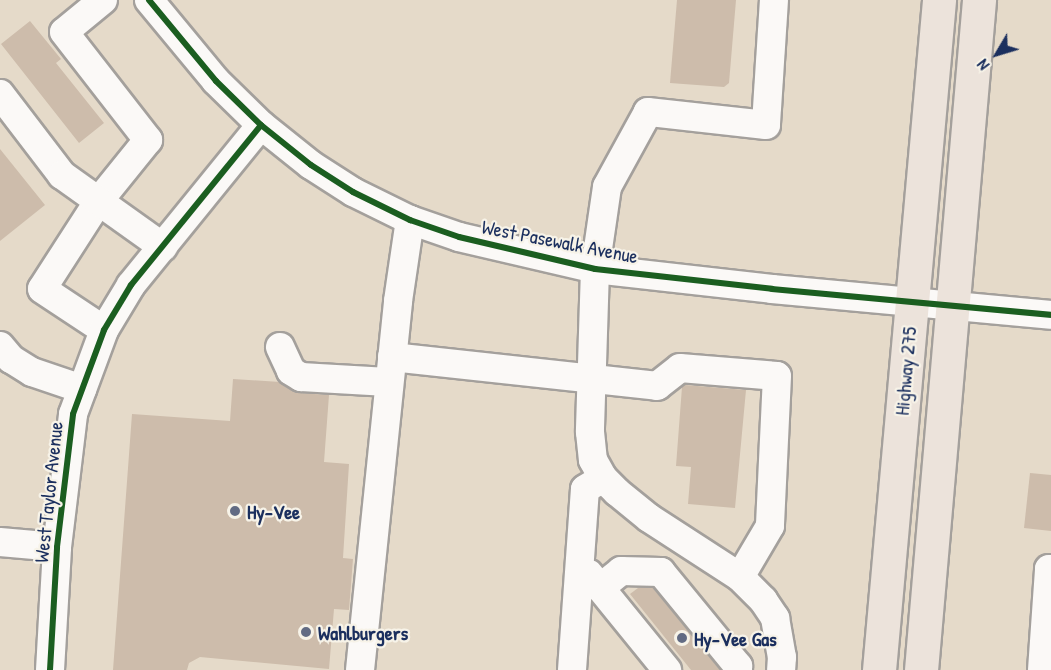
<!DOCTYPE html>
<style>
body{margin:0}
#map{position:relative;width:1051px;height:670px;overflow:hidden;background:#e5dac9;font-family:"Patrick Hand",sans-serif}
div>[style]{position:absolute}
.building>*{inset:0;background:#cdbcab}
.roads{filter:drop-shadow(2px 0 #a4a09c) drop-shadow(-2px 0 #a4a09c) drop-shadow(0 2px #a4a09c) drop-shadow(0 -2px #a4a09c)}
.minor>*{height:28px;margin:-14px;padding:0 14px;transform-origin:14px;border-radius:14px;background:#fbf9f7}
.highway>*{height:33px;margin:-16.5px;padding:0 16.5px;transform-origin:16.5px;border-radius:16.5px;background:#ece3db}
.cycleway>*{height:6px;margin:-3px;padding:0 3px;transform-origin:3px;border-radius:3px;background:#1b5e20}
.dots>*{width:16px;height:16px;translate:-50% -50%;box-sizing:border-box;border:3px solid #f7f3e8;border-radius:50%}
span{translate:-50% -50%;white-space:nowrap;text-align:center;line-height:1.15;-webkit-text-stroke:4.5px #f7f3e8;paint-order:stroke}
.street-label{font-size:20px;color:#1b2f5e}
.poi-label{font-size:20px;color:#1b2f5e;font-weight:700}
.left{translate:0 -50%;text-align:left}
.north{position:absolute;left:967px;top:24px;width:60px;height:60px;-webkit-text-stroke:4px #f7f3e8;paint-order:stroke;rotate:232deg;font-size:16px;font-weight:700;line-height:24px;text-align:center;color:#1b2f5e}
.north::after{content:'';display:block;margin:auto;width:21px;height:27px;background:#1b2f5e;clip-path:polygon(50% 0,100% 100%,50% 72%,0 100%)}
</style>
<div id="map">
<div class="building">
<i style="clip-path:polygon(677px 0,736px 0,729px 83px,724px 87px,670px 83px)"></i>
<i style="clip-path:polygon(30px 21px,61px 59px,56px 63px,104px 123px,79px 143px,1px 44px)"></i>
<i style="clip-path:polygon(0 149px,45px 205px,0 241px)"></i>
<i style="clip-path:polygon(233px 379px,280px 382px,300px 393px,329px 395px,324px 462px,349px 464px,343px 558px,353px 559px,349px 610px,334px 609px,329px 669px,200px 657px,189px 663px,187px 670px,113px 670px,132px 414px,230px 421px)"></i>
<i style="clip-path:polygon(685px 385px,746px 390px,735px 508px,688px 504px,691px 467px,676px 466px,682px 387px)"></i>
<i style="clip-path:polygon(1030px 473px,1051px 475px,1051px 531px,1024px 528px)"></i>
<i style="clip-path:polygon(638px 588px,653px 588px,720px 670px,691px 670px,630px 594px)"></i>
</div>
<div class="roads">
<div class="minor">
<i style="left:103px;top:0;width:50px;rotate:140.6deg"></i>
<i style="left:64px;top:32px;width:137px;rotate:52.1deg"></i>
<i style="left:148px;top:140px;width:80px;rotate:128.9deg"></i>
<i style="left:98px;top:202px;width:103px;rotate:122.8deg"></i>
<i style="left:42px;top:289px;width:74px;rotate:33.5deg"></i>
<i style="left:149px;top:0;width:105px;rotate:50.4deg"></i>
<i style="left:216px;top:81px;width:63px;rotate:44.4deg"></i>
<i style="left:261px;top:125px;width:64px;rotate:38.7deg"></i>
<i style="left:311px;top:165px;width:50px;rotate:32.7deg"></i>
<i style="left:353px;top:192px;width:64px;rotate:26.2deg"></i>
<i style="left:410px;top:220px;width:52px;rotate:19.1deg"></i>
<i style="left:459px;top:237px;width:140px;rotate:13.2deg"></i>
<i style="left:595px;top:269px;width:178px;rotate:6.4deg"></i>
<i style="left:772px;top:289px;width:280px;rotate:5.3deg"></i>
<i style="left:774px;top:0;width:125px;rotate:93.7deg"></i>
<i style="left:766px;top:125px;width:119px;rotate:-173.7deg"></i>
<i style="left:648px;top:112px;width:85px;rotate:118.7deg"></i>
<i style="left:607px;top:187px;width:83px;rotate:98.3deg"></i>
<i style="left:595px;top:269px;width:163px;rotate:91.8deg"></i>
<i style="left:590px;top:432px;width:28px;rotate:84deg"></i>
<i style="left:593px;top:460px;width:21px;rotate:61deg"></i>
<i style="left:603px;top:478px;width:20px;rotate:45deg"></i>
<i style="left:617px;top:492px;width:41px;rotate:39.1deg"></i>
<i style="left:649px;top:518px;width:108px;rotate:33deg"></i>
<i style="left:740px;top:577px;width:33px;rotate:45deg"></i>
<i style="left:763px;top:600px;width:22px;rotate:56deg"></i>
<i style="left:775px;top:618px;width:40px;rotate:80deg"></i>
<i style="left:782px;top:657px;width:13px;rotate:94deg"></i>
<i style="left:0;top:94px;width:102px;rotate:52.6deg"></i>
<i style="left:62px;top:175px;width:124px;rotate:35.5deg"></i>
<i style="left:0;top:346px;width:17px;rotate:50deg"></i>
<i style="left:11px;top:359px;width:25px;rotate:32deg"></i>
<i style="left:32px;top:372px;width:53px;rotate:18.8deg"></i>
<i style="left:280px;top:347px;width:26px;rotate:65deg"></i>
<i style="left:291px;top:371px;width:12px;rotate:31deg"></i>
<i style="left:301px;top:377px;width:87px;rotate:3.3deg"></i>
<i style="left:392px;top:357px;width:267px;rotate:6.2deg"></i>
<i style="left:657px;top:386px;width:29px;rotate:-38deg"></i>
<i style="left:680px;top:368px;width:97px;rotate:4.7deg"></i>
<i style="left:777px;top:376px;width:150px;rotate:92.7deg"></i>
<i style="left:770px;top:526px;width:59px;rotate:120.5deg"></i>
<i style="left:0;top:542px;width:57px;rotate:5deg"></i>
<i style="left:589px;top:574px;width:124px;rotate:50.9deg"></i>
<i style="left:600px;top:588px;width:27px;rotate:-39deg"></i>
<i style="left:621px;top:571px;width:40px;rotate:1.4deg"></i>
<i style="left:661px;top:572px;width:122px;rotate:50.7deg"></i>
<i style="left:738px;top:666px;width:4px;rotate:90deg"></i>
<i style="left:50px;top:670px;width:123px;rotate:-86.7deg"></i>
<i style="left:57px;top:547px;width:134px;rotate:-83.1deg"></i>
<i style="left:73px;top:414px;width:90px;rotate:-69.7deg"></i>
<i style="left:104px;top:330px;width:52px;rotate:-59deg"></i>
<i style="left:131px;top:285px;width:206px;rotate:-50.9deg"></i>
<i style="left:360px;top:670px;width:371px;rotate:-84.1deg"></i>
<i style="left:398px;top:301px;width:82px;rotate:-81.6deg"></i>
<i style="left:572px;top:670px;width:181px;rotate:-85.9deg"></i>
<i style="left:585px;top:489px;width:21px;rotate:-31deg"></i>
<i style="left:1042px;top:670px;width:101px;rotate:-86deg"></i>
<i style="left:1049px;top:569px;width:2px"></i>
</div>
<div class="highway">
<i style="left:879px;top:670px;width:673px;rotate:-84.88deg"></i>
<i style="left:921px;top:670px;width:673px;rotate:-85.05deg"></i>
</div>
</div>
<div class="cycleway">
<i style="left:149px;top:0;width:105px;rotate:50.4deg"></i>
<i style="left:216px;top:81px;width:63px;rotate:44.4deg"></i>
<i style="left:261px;top:125px;width:64px;rotate:38.7deg"></i>
<i style="left:311px;top:165px;width:50px;rotate:32.7deg"></i>
<i style="left:353px;top:192px;width:64px;rotate:26.2deg"></i>
<i style="left:410px;top:220px;width:52px;rotate:19.1deg"></i>
<i style="left:459px;top:237px;width:140px;rotate:13.2deg"></i>
<i style="left:595px;top:269px;width:178px;rotate:6.4deg"></i>
<i style="left:772px;top:289px;width:280px;rotate:5.3deg"></i>
<i style="left:50px;top:670px;width:123px;rotate:-86.7deg"></i>
<i style="left:57px;top:547px;width:134px;rotate:-83.1deg"></i>
<i style="left:73px;top:414px;width:90px;rotate:-69.7deg"></i>
<i style="left:104px;top:330px;width:52px;rotate:-59deg"></i>
<i style="left:131px;top:285px;width:206px;rotate:-50.9deg"></i>
</div>
<div class="dots">
<i style="left:235px;top:511px;background:#626b83"></i>
<i style="left:306px;top:632px;background:#626b83"></i>
<i style="left:682px;top:638px;background:#626b83"></i>
</div>
<div class="street-label">
<span style="left:560px;top:241px;rotate:11deg">West Pasewalk Avenue</span>
<span style="left:905px;top:371px;rotate:-85deg">Highway 275</span>
<span style="left:48px;top:492px;rotate:-84deg">West Taylor Avenue</span>
</div>
<div class="poi-label">
<span class="left" style="left:247px;top:511px">Hy-Vee</span>
<span class="left" style="left:318px;top:632px">Wahlburgers</span>
<span class="left" style="left:694px;top:638px">Hy-Vee Gas</span>
</div>
<div class="north">N</div>
</div>
